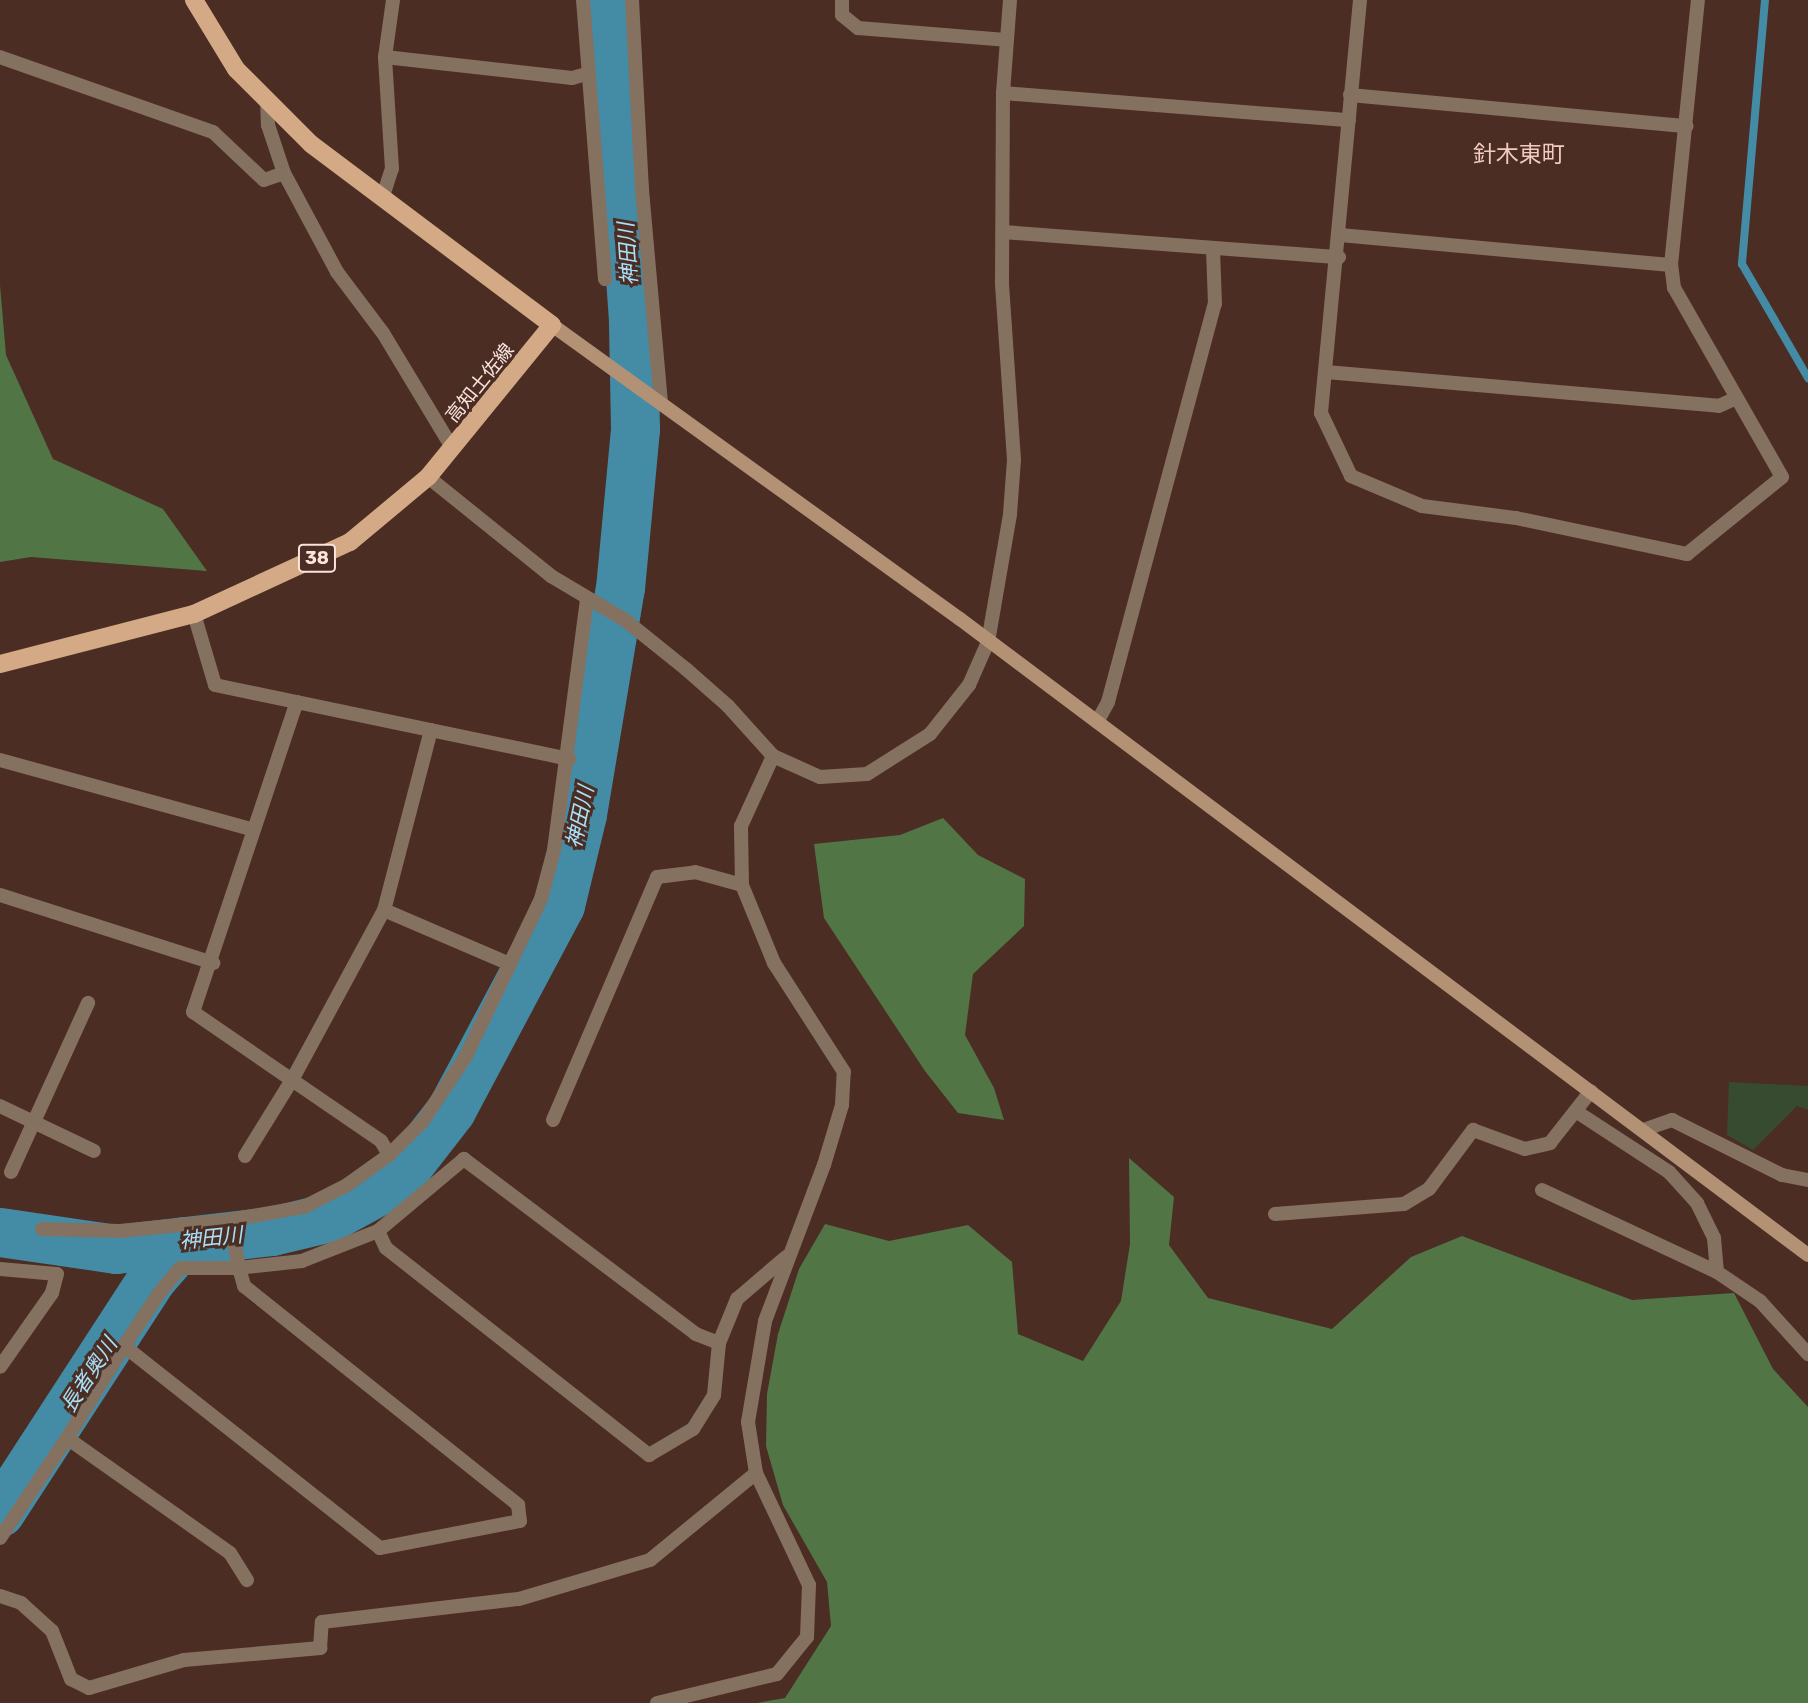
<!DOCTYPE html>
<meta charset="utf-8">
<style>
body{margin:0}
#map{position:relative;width:1808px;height:1703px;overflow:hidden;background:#4b2d23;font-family:Rubik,"Noto Sans JP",sans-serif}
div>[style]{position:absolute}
.green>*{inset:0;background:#374b30}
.forest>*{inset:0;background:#527546}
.stream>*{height:8px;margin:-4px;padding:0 4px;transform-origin:4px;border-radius:4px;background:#448ba6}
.river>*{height:49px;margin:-24.5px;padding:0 24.5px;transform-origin:24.5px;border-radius:24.5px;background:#448ba6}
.street>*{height:14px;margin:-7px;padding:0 7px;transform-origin:7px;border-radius:7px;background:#85715f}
.secondary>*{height:14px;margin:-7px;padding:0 7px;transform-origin:7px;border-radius:7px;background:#b29175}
.primary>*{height:18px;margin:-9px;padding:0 9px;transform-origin:9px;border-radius:9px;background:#d4aa86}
span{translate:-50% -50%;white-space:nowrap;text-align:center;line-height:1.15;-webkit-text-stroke:6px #4b2d23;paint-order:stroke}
.shield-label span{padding:2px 5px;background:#4b2d23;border:2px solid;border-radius:5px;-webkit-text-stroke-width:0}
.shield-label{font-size:18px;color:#f9e5de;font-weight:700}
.street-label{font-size:19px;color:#f9e5de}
.water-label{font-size:21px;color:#a7e0f8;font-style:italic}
.quarter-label{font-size:23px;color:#f2cbbe}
</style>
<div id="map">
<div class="green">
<i style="clip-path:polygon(1729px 1082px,1808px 1086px,1808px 1110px,1797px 1106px,1753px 1150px,1727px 1135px)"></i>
</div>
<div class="forest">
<i style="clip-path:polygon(0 285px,6px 355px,53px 459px,163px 509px,207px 571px,31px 557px,0 562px)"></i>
<i style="clip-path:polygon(943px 818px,978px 855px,1025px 879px,1024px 926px,973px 974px,965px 1035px,994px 1088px,1004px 1120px,958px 1113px,925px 1071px,824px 918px,814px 844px,900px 835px)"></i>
<i style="clip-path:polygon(1129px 1158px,1174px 1197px,1169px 1245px,1208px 1298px,1332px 1329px,1411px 1257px,1462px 1236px,1632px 1300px,1734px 1293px,1773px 1369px,1808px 1407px,1808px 1703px,757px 1703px,785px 1698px,831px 1626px,827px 1582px,783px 1505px,766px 1446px,767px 1394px,778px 1334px,799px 1269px,825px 1224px,889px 1241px,968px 1225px,1012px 1262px,1018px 1334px,1083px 1361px,1121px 1301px,1130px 1244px)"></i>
</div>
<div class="stream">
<i style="left:1765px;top:0;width:265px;rotate:95deg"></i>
<i style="left:1742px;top:264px;width:132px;rotate:59.9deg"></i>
</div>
<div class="river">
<i style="left:0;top:1232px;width:117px;rotate:8.3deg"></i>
<i style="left:116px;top:1249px;width:157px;rotate:-6.6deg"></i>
<i style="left:272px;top:1231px;width:60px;rotate:-13.6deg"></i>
<i style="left:330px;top:1217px;width:75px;rotate:-28.6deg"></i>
<i style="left:396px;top:1181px;width:90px;rotate:-52.2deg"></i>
<i style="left:451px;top:1110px;width:232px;rotate:-62deg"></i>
<i style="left:560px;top:905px;width:94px;rotate:-76.4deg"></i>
<i style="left:582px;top:814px;width:229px;rotate:-80.5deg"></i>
<i style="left:620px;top:588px;width:160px;rotate:-84.6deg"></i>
<i style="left:635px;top:429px;width:109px;rotate:-91.1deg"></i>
<i style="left:633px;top:320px;width:321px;rotate:-94.1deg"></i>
<i style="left:0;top:1512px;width:279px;rotate:-57deg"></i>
<i style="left:152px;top:1278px;width:49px;rotate:-49.1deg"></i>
</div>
<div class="street">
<i style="left:583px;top:0;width:280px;rotate:85.5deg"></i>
<i style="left:632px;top:0;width:190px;rotate:87deg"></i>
<i style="left:642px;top:190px;width:212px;rotate:84.9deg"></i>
<i style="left:842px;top:0;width:15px;rotate:90deg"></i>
<i style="left:842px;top:15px;width:21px;rotate:39deg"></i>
<i style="left:858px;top:28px;width:148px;rotate:4.6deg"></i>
<i style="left:1360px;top:0;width:415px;rotate:95.4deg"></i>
<i style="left:1321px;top:413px;width:70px;rotate:64.5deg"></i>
<i style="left:1351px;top:476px;width:77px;rotate:22.9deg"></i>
<i style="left:1422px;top:506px;width:95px;rotate:7.3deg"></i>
<i style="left:1516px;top:518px;width:175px;rotate:11.9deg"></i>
<i style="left:1687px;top:554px;width:122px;rotate:-39deg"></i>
<i style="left:1782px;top:477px;width:218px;rotate:-119.7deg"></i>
<i style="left:1674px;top:288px;width:23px;rotate:-97deg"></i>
<i style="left:1671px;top:265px;width:266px;rotate:-84.2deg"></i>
<i style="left:0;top:57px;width:226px;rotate:19.4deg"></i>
<i style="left:213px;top:132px;width:70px;rotate:43.3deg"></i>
<i style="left:264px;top:180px;width:21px;rotate:-19deg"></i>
<i style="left:385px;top:57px;width:188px;rotate:6.4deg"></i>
<i style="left:572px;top:78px;width:16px;rotate:-15deg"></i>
<i style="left:1003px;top:93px;width:347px;rotate:4.5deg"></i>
<i style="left:1350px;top:95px;width:338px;rotate:5.3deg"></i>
<i style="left:267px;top:99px;width:26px;rotate:88deg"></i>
<i style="left:268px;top:125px;width:51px;rotate:71.6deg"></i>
<i style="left:284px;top:173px;width:112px;rotate:61.8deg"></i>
<i style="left:337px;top:272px;width:76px;rotate:53deg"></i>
<i style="left:383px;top:333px;width:135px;rotate:58.9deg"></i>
<i style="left:382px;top:199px;width:32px;rotate:-72deg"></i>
<i style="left:392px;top:169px;width:112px;rotate:-93.6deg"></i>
<i style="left:385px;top:57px;width:58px;rotate:-82deg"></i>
<i style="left:1003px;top:232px;width:337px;rotate:4.3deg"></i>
<i style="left:1340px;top:235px;width:332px;rotate:5.2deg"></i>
<i style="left:1326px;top:372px;width:394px;rotate:4.9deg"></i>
<i style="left:1719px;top:406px;width:17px;rotate:-25deg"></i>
<i style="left:428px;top:477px;width:158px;rotate:38.8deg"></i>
<i style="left:551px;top:576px;width:86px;rotate:30.7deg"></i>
<i style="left:625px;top:620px;width:78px;rotate:38.8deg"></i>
<i style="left:686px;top:669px;width:56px;rotate:41.4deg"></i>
<i style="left:728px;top:706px;width:67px;rotate:48deg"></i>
<i style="left:773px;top:756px;width:51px;rotate:24.1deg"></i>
<i style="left:820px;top:777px;width:47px;rotate:-3.7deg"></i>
<i style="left:867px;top:774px;width:75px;rotate:-32.4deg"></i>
<i style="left:930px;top:734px;width:63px;rotate:-51.5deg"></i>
<i style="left:969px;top:685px;width:47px;rotate:-66.2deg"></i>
<i style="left:988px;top:642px;width:130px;rotate:-80.2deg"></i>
<i style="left:1010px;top:514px;width:54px;rotate:-85.8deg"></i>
<i style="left:1014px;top:460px;width:178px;rotate:-93.9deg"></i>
<i style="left:1002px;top:282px;width:189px;rotate:-89.7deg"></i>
<i style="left:1003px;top:93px;width:93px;rotate:-85.7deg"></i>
<i style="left:194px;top:614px;width:74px;rotate:73.5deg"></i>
<i style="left:215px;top:685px;width:362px;rotate:11.8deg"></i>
<i style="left:1097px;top:722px;width:23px;rotate:-61deg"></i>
<i style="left:1108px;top:702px;width:412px;rotate:-75deg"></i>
<i style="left:1215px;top:304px;width:54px;rotate:-92.1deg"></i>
<i style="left:431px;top:730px;width:186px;rotate:104.6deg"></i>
<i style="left:384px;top:910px;width:137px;rotate:23.2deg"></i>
<i style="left:0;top:760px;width:263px;rotate:15.4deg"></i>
<i style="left:0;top:895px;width:224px;rotate:17.7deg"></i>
<i style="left:384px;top:910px;width:193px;rotate:118.4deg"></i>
<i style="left:292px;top:1080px;width:108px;rotate:34.4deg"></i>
<i style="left:381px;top:1141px;width:16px;rotate:60deg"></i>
<i style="left:0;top:1106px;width:104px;rotate:25.6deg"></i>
<i style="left:1577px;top:1112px;width:110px;rotate:33.1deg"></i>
<i style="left:1669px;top:1172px;width:42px;rotate:47.9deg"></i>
<i style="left:1697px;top:1203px;width:39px;rotate:64deg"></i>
<i style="left:1714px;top:1238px;width:34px;rotate:85deg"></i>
<i style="left:1717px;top:1272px;width:52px;rotate:34deg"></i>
<i style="left:1760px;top:1301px;width:72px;rotate:47.8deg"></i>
<i style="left:553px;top:1120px;width:264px;rotate:-66.8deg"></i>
<i style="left:657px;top:877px;width:38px;rotate:-7deg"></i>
<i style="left:695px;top:872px;width:49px;rotate:15.5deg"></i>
<i style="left:1643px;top:1130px;width:31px;rotate:-19deg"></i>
<i style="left:1672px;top:1120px;width:123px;rotate:26.6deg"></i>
<i style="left:1782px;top:1175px;width:26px;rotate:11deg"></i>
<i style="left:245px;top:1156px;width:89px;rotate:-58.3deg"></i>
<i style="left:292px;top:1080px;width:120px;rotate:-145.5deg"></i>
<i style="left:193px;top:1012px;width:327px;rotate:-71.5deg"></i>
<i style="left:11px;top:1172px;width:186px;rotate:-65.5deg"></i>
<i style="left:1542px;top:1190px;width:193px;rotate:25.1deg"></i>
<i style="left:1275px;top:1214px;width:129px;rotate:-4.4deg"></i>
<i style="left:1404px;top:1204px;width:29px;rotate:-31deg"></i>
<i style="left:1429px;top:1189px;width:74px;rotate:-53.3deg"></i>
<i style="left:1473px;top:1130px;width:55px;rotate:20.1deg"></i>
<i style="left:1525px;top:1149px;width:26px;rotate:-13deg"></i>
<i style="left:1550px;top:1143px;width:66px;rotate:-51.7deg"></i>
<i style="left:42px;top:1229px;width:78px;rotate:1.5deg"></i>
<i style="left:120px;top:1231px;width:111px;rotate:-5.7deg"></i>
<i style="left:378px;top:1231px;width:82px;rotate:158.5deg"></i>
<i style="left:302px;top:1261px;width:63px;rotate:173.7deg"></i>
<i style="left:239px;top:1268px;width:49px;rotate:-100.6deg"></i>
<i style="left:230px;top:1220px;width:75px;rotate:-10deg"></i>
<i style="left:304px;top:1207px;width:48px;rotate:-27.1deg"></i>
<i style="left:347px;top:1185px;width:52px;rotate:-35.5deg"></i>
<i style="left:389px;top:1155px;width:48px;rotate:-45deg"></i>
<i style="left:423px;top:1121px;width:78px;rotate:-56.5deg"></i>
<i style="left:466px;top:1056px;width:174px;rotate:-64.5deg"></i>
<i style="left:541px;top:899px;width:51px;rotate:-75.1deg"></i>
<i style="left:554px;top:850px;width:253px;rotate:-82.5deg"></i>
<i style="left:0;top:1269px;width:57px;rotate:5deg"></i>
<i style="left:57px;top:1274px;width:20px;rotate:105deg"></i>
<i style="left:52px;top:1293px;width:90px;rotate:125.1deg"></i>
<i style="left:719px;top:1343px;width:25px;rotate:-159deg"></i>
<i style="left:696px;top:1334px;width:291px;rotate:-143deg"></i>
<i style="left:464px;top:1159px;width:112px;rotate:140.1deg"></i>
<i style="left:378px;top:1231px;width:19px;rotate:65deg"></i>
<i style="left:386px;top:1248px;width:335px;rotate:38.2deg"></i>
<i style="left:649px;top:1455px;width:51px;rotate:-30.6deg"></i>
<i style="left:693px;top:1429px;width:40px;rotate:-58deg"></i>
<i style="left:714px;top:1395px;width:52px;rotate:-84.5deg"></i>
<i style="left:719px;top:1343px;width:48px;rotate:-67.8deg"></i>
<i style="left:737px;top:1299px;width:65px;rotate:-40.6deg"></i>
<i style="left:67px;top:1438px;width:199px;rotate:35.2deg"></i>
<i style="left:230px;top:1553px;width:32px;rotate:58deg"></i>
<i style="left:0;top:1538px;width:120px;rotate:-56.2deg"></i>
<i style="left:67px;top:1438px;width:108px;rotate:-58.2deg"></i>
<i style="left:124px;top:1346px;width:65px;rotate:-56.3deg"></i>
<i style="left:160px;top:1292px;width:31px;rotate:-50deg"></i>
<i style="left:180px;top:1268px;width:59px"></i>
<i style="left:239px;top:1268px;width:19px;rotate:74deg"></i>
<i style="left:244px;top:1286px;width:351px;rotate:38.6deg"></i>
<i style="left:518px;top:1505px;width:16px;rotate:83deg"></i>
<i style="left:520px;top:1521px;width:143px;rotate:169.1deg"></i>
<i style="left:380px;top:1548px;width:326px;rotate:-141.7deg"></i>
<i style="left:0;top:1596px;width:22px;rotate:18deg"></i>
<i style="left:21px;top:1603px;width:42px;rotate:42.1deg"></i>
<i style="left:52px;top:1631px;width:52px;rotate:68.4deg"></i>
<i style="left:71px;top:1679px;width:20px;rotate:27deg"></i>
<i style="left:89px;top:1688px;width:99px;rotate:-16.4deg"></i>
<i style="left:184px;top:1660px;width:137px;rotate:-5deg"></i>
<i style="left:320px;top:1648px;width:26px;rotate:-86deg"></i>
<i style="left:322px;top:1622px;width:198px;rotate:-6.7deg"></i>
<i style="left:519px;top:1599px;width:137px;rotate:-16.6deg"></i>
<i style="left:650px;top:1560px;width:137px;rotate:-39.4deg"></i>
<i style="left:657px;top:1703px;width:123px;rotate:-13.6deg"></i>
<i style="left:777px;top:1674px;width:48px;rotate:-51deg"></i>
<i style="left:807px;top:1637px;width:52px;rotate:-87.8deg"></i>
<i style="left:809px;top:1585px;width:124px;rotate:-115.3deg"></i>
<i style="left:756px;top:1473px;width:52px;rotate:-98.9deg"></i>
<i style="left:748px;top:1422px;width:102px;rotate:-80.4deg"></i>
<i style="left:765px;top:1321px;width:167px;rotate:-69.3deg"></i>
<i style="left:824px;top:1165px;width:63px;rotate:-73.3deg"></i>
<i style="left:842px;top:1105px;width:33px;rotate:-87deg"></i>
<i style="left:844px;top:1072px;width:130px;rotate:-122.7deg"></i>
<i style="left:774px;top:963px;width:84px;rotate:-112.3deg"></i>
<i style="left:742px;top:885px;width:59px;rotate:-91deg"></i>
<i style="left:741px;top:826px;width:77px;rotate:-65.4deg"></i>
</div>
<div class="secondary">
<i style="left:552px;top:325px;width:503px;rotate:35.78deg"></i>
<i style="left:960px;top:619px;width:1060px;rotate:36.87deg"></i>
</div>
<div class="primary">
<i style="left:0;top:664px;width:200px;rotate:-14.5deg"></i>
<i style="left:194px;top:614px;width:172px;rotate:-24.8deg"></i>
<i style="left:350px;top:542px;width:102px;rotate:-39.8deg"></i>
<i style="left:428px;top:477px;width:196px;rotate:-50.8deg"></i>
<i style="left:552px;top:325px;width:301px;rotate:-143.1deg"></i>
<i style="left:311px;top:144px;width:106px;rotate:-135deg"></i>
<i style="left:236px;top:69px;width:81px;rotate:-121.3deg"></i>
</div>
<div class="shield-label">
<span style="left:317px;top:558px">38</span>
</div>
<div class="street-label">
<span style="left:480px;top:383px;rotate:-51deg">高知土佐線</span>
</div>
<div class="water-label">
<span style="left:628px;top:254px;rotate:-94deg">神田川</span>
<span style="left:580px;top:817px;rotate:-78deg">神田川</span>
<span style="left:211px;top:1238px;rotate:-6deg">神田川</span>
<span style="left:89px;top:1375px;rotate:-57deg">長者奥川</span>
</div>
<div class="quarter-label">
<span style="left:1519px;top:154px">針木東町</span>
</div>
</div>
